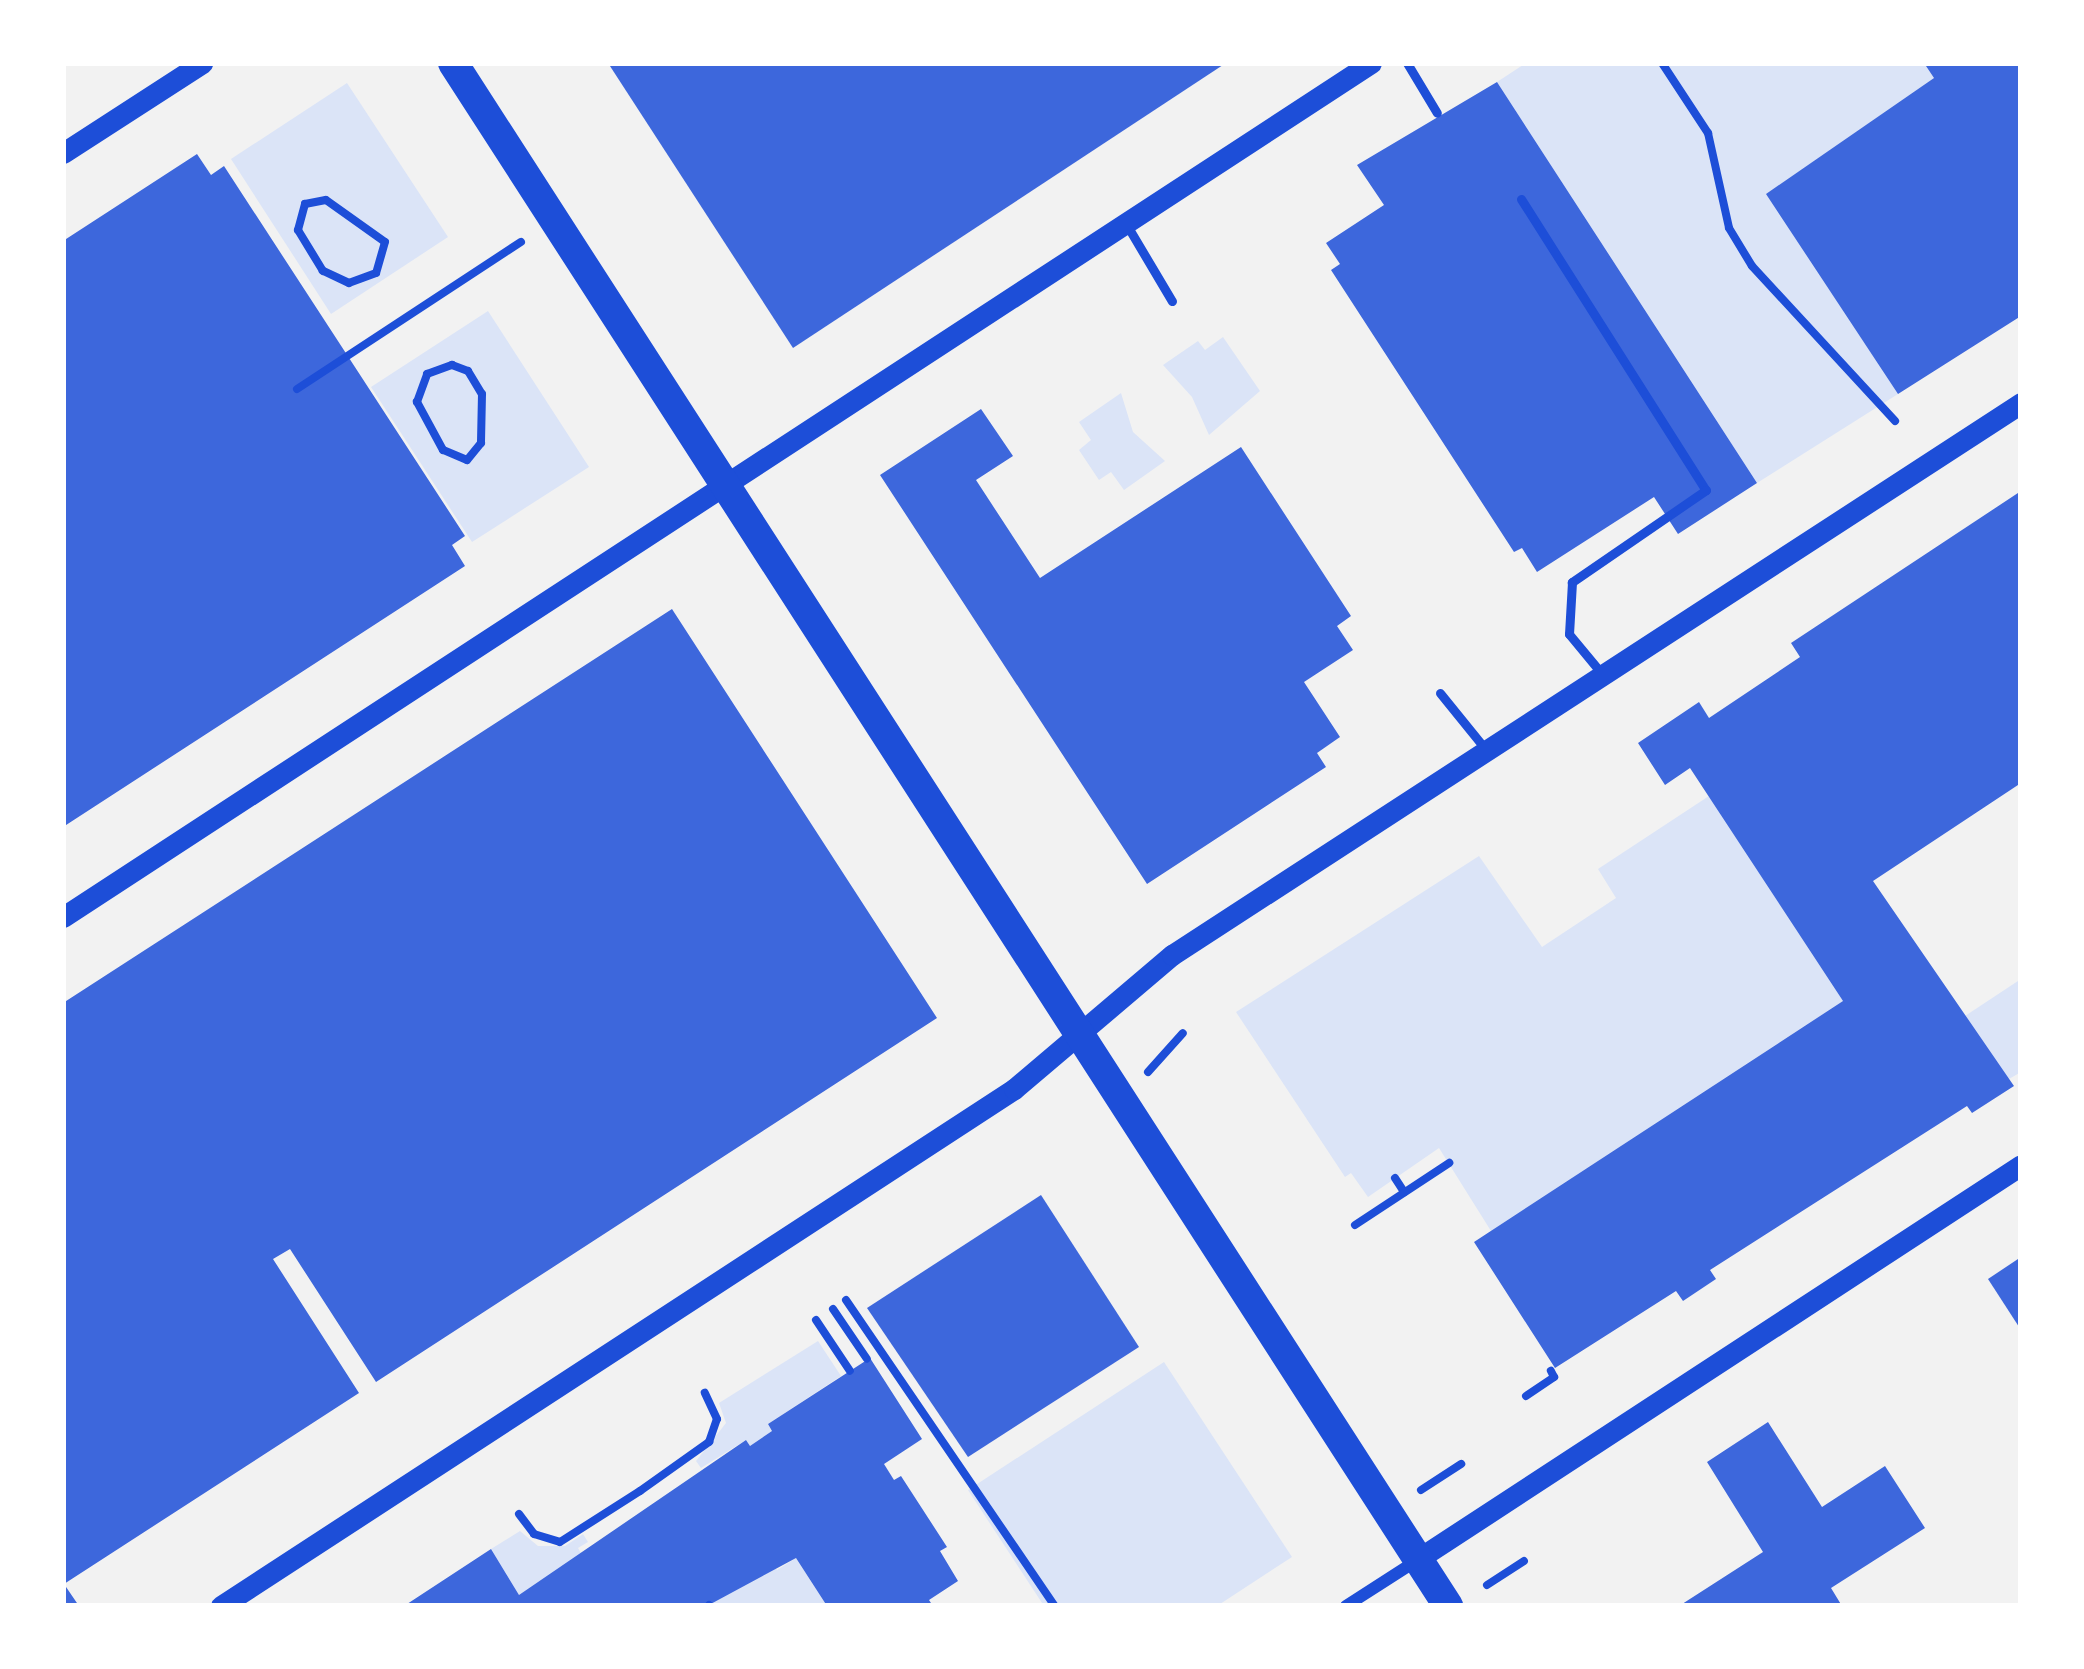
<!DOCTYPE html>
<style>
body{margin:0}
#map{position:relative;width:2084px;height:1669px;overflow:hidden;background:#f2f2f2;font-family:Overpass,sans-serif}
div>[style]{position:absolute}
.green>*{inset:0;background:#dbe4f7}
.building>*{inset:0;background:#3d67dc}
.path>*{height:8px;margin:-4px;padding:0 4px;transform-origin:4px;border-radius:4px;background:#1d4ed8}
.service>*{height:9px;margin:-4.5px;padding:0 4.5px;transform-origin:4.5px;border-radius:4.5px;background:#1d4ed8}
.minor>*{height:12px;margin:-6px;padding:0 6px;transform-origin:6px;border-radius:6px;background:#1d4ed8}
.tertiary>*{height:21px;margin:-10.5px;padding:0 10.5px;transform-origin:10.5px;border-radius:10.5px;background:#1d4ed8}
.primary>*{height:30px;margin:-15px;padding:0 15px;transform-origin:15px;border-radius:15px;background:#1d4ed8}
span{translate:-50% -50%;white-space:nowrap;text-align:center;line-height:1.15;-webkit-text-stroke:12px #fff;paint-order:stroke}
.frame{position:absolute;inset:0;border:66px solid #fff;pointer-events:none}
</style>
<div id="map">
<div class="green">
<i style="clip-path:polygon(1526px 63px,1924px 63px,1934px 78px,1767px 194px,1898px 394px,1757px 483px,1497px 82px)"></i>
<i style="clip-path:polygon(347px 83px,448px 237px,331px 314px,231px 159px)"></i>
<i style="clip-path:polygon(488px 311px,589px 467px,472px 542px,371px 387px)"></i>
<i style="clip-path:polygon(1223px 337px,1260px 391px,1209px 435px,1192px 397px,1163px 365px,1198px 341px,1205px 350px)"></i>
<i style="clip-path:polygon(1121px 393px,1133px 432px,1165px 461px,1124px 490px,1111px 472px,1099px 480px,1079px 450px,1091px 440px,1079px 422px)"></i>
<i style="clip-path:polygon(1709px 796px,1843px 1001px,1491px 1231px,1439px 1148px,1368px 1197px,1351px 1173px,1345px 1177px,1236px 1012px,1479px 856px,1542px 947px,1616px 898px,1598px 869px)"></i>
<i style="clip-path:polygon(2021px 979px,2021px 1072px,2009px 1079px,1965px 1016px)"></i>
<i style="clip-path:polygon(818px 1341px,841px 1376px,768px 1424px,772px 1431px,750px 1446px,746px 1440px,701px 1468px,696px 1461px,726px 1423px,719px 1403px)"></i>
<i style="clip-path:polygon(1164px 1362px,1292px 1557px,1217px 1606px,1044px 1606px,968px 1490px)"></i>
<i style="clip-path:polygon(520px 1531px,538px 1546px,565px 1546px,583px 1534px,588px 1542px,578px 1548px,582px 1555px,519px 1595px,491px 1549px)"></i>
<i style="clip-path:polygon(796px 1558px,827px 1606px,707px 1606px,772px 1564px,777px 1570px)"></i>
</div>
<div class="building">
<i style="clip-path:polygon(608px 63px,1226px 63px,793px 348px)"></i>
<i style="clip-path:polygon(1924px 63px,2021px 63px,2021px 316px,1898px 394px,1766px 194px,1934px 78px)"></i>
<i style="clip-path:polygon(1497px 82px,1757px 483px,1678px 534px,1654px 497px,1537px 572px,1522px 548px,1514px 552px,1331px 270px,1340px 264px,1326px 243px,1384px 205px,1357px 165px)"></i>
<i style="clip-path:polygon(197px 154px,211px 175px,224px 166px,465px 536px,452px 545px,465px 566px,63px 827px,63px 241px)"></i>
<i style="clip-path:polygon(981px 409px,1013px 456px,976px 480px,1040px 578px,1241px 447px,1351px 616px,1337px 626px,1353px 650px,1304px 682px,1340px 737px,1317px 753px,1326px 767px,1147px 884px,880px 475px)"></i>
<i style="clip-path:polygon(2021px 491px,2021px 783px,1873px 881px,2014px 1086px,1972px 1113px,1967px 1106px,1710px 1270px,1716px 1279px,1683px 1301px,1676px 1291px,1555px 1368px,1474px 1242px,1843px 1001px,1690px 768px,1665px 785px,1638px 743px,1699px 702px,1709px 718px,1800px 657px,1791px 643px)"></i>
<i style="clip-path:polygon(672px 609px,937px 1018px,376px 1382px,290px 1249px,273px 1259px,359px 1393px,64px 1584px,79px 1606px,63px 1606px,63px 1003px)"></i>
<i style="clip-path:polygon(1041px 1195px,1139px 1347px,968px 1457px,867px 1308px)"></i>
<i style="clip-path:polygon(2021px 1257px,2021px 1330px,1988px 1279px)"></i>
<i style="clip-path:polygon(870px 1358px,922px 1439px,884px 1464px,894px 1480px,901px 1476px,947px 1547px,940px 1551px,958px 1581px,929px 1600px,933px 1606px,827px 1606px,796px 1558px,707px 1606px,404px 1606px,491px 1549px,519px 1595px,746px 1440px,750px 1446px,772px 1431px,768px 1424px)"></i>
<i style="clip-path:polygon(1768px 1422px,1822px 1507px,1885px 1466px,1925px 1528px,1831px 1588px,1842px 1606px,1679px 1606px,1763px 1552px,1707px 1462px)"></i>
</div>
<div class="path">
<i style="left:1662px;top:63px;width:84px;rotate:56.7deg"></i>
<i style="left:1708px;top:133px;width:97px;rotate:77.5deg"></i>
<i style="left:1729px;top:228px;width:44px;rotate:58.8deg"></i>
<i style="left:1752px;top:266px;width:211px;rotate:47.3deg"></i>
<i style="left:326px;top:200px;width:72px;rotate:35.4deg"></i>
<i style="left:385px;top:242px;width:32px;rotate:106deg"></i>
<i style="left:376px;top:273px;width:29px;rotate:160deg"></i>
<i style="left:349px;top:283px;width:29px;rotate:-155deg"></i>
<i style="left:323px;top:271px;width:48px;rotate:-121.4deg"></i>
<i style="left:298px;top:230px;width:27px;rotate:-75deg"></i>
<i style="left:305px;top:204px;width:21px;rotate:-11deg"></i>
<i style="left:452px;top:365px;width:17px;rotate:21deg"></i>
<i style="left:468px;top:371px;width:27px;rotate:59deg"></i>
<i style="left:482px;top:394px;width:49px;rotate:91.2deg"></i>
<i style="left:481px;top:443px;width:22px;rotate:129deg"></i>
<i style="left:467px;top:460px;width:26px;rotate:-157deg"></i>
<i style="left:443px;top:450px;width:55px;rotate:-118.4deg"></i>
<i style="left:417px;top:402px;width:30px;rotate:-70deg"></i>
<i style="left:427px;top:374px;width:27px;rotate:-20deg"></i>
<i style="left:297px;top:389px;width:268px;rotate:-33.3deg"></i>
<i style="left:1148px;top:1072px;width:52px;rotate:-48.1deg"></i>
<i style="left:1395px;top:1178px;width:17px;rotate:57deg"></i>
<i style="left:1355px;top:1225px;width:113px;rotate:-33.4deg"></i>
<i style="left:846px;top:1300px;width:371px;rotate:55.7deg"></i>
<i style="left:833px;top:1309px;width:60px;rotate:55.8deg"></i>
<i style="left:816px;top:1320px;width:61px;rotate:56.3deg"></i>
<i style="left:1526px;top:1396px;width:34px;rotate:-34deg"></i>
<i style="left:1554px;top:1377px;width:7px;rotate:-117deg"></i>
<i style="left:1421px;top:1490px;width:48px;rotate:-33deg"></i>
<i style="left:519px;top:1514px;width:25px;rotate:53deg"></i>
<i style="left:534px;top:1534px;width:27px;rotate:17deg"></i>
<i style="left:560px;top:1542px;width:95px;rotate:-32.5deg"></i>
<i style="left:640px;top:1491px;width:85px;rotate:-35.4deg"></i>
<i style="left:709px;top:1442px;width:24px;rotate:-71deg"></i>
<i style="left:717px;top:1419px;width:29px;rotate:-115deg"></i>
<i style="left:1487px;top:1585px;width:44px;rotate:-33deg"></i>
<i style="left:709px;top:1605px;width:1px;rotate:45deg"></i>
</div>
<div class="service">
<i style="left:1407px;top:63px;width:58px;rotate:59deg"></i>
<i style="left:1521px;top:199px;width:345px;rotate:57.6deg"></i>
<i style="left:1706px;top:490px;width:163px;rotate:145.5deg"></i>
<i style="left:1572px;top:582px;width:52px;rotate:93.3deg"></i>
<i style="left:1569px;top:634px;width:53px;rotate:50.3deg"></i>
<i style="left:1125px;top:222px;width:92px;rotate:59.3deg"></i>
<i style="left:1440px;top:693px;width:75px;rotate:51deg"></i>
</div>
<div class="minor">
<i style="left:1346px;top:1606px;width:83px;rotate:-32.7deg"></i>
</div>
<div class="tertiary">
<i style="left:63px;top:153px;width:166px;rotate:-32.9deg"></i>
<i style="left:63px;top:917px;width:1562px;rotate:-33.14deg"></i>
<i style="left:1418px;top:1559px;width:720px;rotate:-33.16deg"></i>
<i style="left:221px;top:1606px;width:947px;rotate:-33.1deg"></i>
<i style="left:1014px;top:1089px;width:207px;rotate:-40.3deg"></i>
<i style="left:1172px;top:955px;width:1013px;rotate:-33.03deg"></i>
</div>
<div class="primary">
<i style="left:453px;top:63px;width:1836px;rotate:57.18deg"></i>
</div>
<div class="frame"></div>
</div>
